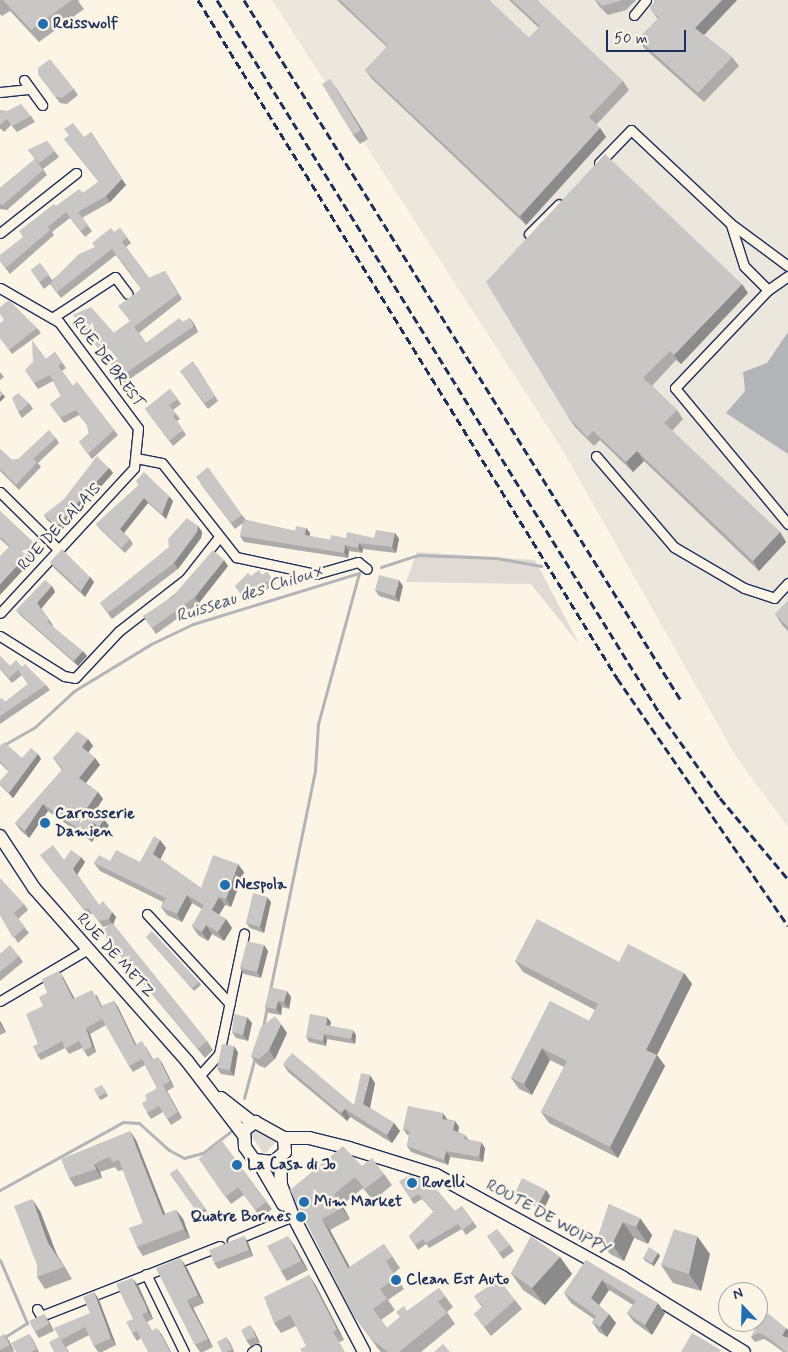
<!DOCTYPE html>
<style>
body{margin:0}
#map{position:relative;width:788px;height:1352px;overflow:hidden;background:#fcf5e5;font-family:Mynerve,sans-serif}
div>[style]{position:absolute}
.built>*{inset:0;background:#ece7dc}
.green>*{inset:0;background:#dfdbd4}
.water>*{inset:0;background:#b2b4b8}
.stream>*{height:3px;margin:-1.5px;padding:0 1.5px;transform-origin:1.5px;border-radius:1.5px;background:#b2b4b8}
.roads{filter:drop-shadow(1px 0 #1b2f5e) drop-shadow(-1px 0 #1b2f5e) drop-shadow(0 1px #1b2f5e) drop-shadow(0 -1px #1b2f5e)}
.street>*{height:9px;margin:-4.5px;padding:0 4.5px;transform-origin:4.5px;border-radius:4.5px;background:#fcf5e5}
.secondary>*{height:12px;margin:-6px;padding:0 6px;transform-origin:6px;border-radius:6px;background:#fcf5e5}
.rail>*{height:3px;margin-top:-1.5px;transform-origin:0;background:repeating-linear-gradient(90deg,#1b2f5e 0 8px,transparent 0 12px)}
.wall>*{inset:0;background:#acabaa}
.shaded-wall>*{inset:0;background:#8c8b8b}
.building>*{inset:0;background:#c8c7c6}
.dots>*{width:14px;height:14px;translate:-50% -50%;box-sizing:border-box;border:2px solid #fcf5e5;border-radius:50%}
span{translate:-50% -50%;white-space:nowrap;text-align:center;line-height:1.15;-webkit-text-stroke:5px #fcf5e5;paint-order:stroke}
.poi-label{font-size:16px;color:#1b2f5e;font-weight:700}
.left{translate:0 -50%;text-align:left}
.right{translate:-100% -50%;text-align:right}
.street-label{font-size:16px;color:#1b2f5e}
.water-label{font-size:18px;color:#485779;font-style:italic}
.north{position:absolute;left:718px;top:1282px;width:50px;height:50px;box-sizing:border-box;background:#fcf5e5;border:1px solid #a2a6af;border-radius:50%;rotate:339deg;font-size:14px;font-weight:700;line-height:20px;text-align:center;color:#1b2f5e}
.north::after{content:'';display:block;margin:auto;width:18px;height:22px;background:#1f6fb2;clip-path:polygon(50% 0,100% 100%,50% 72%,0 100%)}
.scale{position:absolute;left:606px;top:30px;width:80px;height:22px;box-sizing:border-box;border:2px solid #1b2f5e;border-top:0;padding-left:6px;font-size:15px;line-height:18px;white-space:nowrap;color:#1b2f5e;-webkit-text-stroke:4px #fcf5e5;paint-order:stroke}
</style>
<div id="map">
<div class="built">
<i style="clip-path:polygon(272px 0,788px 0,788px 827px,735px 755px,562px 449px)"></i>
</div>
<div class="green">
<i style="clip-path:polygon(417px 552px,535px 560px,579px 644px,531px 584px,406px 582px)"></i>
<i style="clip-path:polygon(254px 1130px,277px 1141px,264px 1154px,250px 1134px)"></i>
</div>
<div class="water">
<i style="clip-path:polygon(788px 332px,788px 454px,726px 413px,745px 391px,743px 372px,767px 363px)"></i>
</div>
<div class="stream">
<i style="left:381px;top:567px;width:39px;rotate:-18deg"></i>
<i style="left:418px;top:555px;width:78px;rotate:2.2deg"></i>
<i style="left:496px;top:558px;width:46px;rotate:10.1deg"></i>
<i style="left:0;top:747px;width:40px;rotate:-29.7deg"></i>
<i style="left:35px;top:727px;width:53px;rotate:-42.7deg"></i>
<i style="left:74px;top:691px;width:90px;rotate:-31.4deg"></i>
<i style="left:151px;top:644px;width:47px;rotate:-25.5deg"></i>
<i style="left:193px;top:624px;width:174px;rotate:-17.1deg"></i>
<i style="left:270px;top:990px;width:225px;rotate:-78.4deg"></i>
<i style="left:315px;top:770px;width:46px;rotate:-86.3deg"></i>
<i style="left:318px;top:724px;width:156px;rotate:-74.8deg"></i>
<i style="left:263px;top:1027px;width:21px;rotate:-79deg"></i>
<i style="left:244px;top:1098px;width:42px;rotate:-75deg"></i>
<i style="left:0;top:1190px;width:141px;rotate:-28.9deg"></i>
<i style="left:123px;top:1122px;width:16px;rotate:4deg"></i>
<i style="left:139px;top:1123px;width:40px;rotate:42deg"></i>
<i style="left:169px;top:1150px;width:17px;rotate:28deg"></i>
<i style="left:184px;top:1158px;width:20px;rotate:-15deg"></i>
<i style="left:203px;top:1153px;width:36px;rotate:-38deg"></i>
<i style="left:0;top:1260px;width:69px;rotate:66.8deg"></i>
<i style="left:27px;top:1323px;width:32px;rotate:148deg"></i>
</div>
<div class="roads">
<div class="street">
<i style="left:634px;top:15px;width:19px;rotate:-51deg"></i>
<i style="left:24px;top:80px;width:31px;rotate:54deg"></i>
<i style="left:0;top:92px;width:30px;rotate:-6deg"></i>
<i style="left:599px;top:163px;width:46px;rotate:-45.9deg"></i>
<i style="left:631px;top:130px;width:136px;rotate:43.2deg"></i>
<i style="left:730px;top:223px;width:72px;rotate:36.6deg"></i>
<i style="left:731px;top:225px;width:43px;rotate:72.4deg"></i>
<i style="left:744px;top:266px;width:34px;rotate:45deg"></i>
<i style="left:0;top:233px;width:97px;rotate:-38.3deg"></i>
<i style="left:529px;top:234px;width:42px;rotate:-45deg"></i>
<i style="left:788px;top:276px;width:24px;rotate:145deg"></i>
<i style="left:768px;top:290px;width:135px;rotate:133.5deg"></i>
<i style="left:675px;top:388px;width:177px;rotate:50.3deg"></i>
<i style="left:0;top:288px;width:68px;rotate:30deg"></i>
<i style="left:59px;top:322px;width:132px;rotate:53.3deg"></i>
<i style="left:138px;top:428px;width:40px;rotate:95.7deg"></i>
<i style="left:134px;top:468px;width:197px;rotate:132.7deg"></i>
<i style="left:52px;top:318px;width:75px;rotate:-33.1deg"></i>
<i style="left:115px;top:277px;width:21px;rotate:53deg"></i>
<i style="left:596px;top:456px;width:120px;rotate:49.4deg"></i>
<i style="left:674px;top:547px;width:81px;rotate:30.4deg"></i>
<i style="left:744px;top:588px;width:32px;rotate:18deg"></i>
<i style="left:774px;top:598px;width:21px;rotate:-47deg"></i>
<i style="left:136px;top:458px;width:26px;rotate:11deg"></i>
<i style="left:162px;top:463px;width:120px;rotate:51.8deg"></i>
<i style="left:236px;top:557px;width:82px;rotate:12deg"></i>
<i style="left:316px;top:574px;width:44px;rotate:-15.9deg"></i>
<i style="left:358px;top:562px;width:11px;rotate:38deg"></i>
<i style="left:0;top:492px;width:83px;rotate:44.5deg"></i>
<i style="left:0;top:636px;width:75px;rotate:32deg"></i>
<i style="left:64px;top:676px;width:11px;rotate:10deg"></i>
<i style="left:75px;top:678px;width:64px;rotate:-46.9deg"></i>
<i style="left:119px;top:631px;width:85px;rotate:-37.8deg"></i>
<i style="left:186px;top:579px;width:53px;rotate:-51.8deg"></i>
<i style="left:147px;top:914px;width:122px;rotate:47.3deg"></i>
<i style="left:0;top:1001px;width:102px;rotate:-30.6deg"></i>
<i style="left:200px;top:1075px;width:28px;rotate:-48deg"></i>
<i style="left:219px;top:1054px;width:123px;rotate:-78.2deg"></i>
<i style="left:232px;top:1241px;width:66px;rotate:-22.3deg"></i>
<i style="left:146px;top:1274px;width:87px;rotate:64deg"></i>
<i style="left:37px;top:1309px;width:8px;rotate:60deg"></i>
<i style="left:41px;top:1316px;width:192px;rotate:-21.4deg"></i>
<i style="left:252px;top:1352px;width:5px;rotate:-37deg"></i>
</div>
<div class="secondary">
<i style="left:0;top:836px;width:62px;rotate:56.8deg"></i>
<i style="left:34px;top:888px;width:231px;rotate:48.5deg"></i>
<i style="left:187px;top:1061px;width:92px;rotate:52.5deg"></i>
<i style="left:221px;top:1098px;width:39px;rotate:38deg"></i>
<i style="left:255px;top:1122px;width:33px;rotate:29deg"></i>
<i style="left:284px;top:1138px;width:14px;rotate:86deg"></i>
<i style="left:285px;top:1152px;width:16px;rotate:140deg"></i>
<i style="left:273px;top:1162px;width:19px;rotate:-174deg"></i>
<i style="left:254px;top:1160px;width:16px;rotate:-125deg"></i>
<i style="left:245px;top:1147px;width:17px;rotate:-93deg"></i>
<i style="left:244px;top:1130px;width:14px;rotate:-36deg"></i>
<i style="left:284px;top:1138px;width:25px"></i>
<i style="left:309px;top:1138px;width:41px;rotate:14deg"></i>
<i style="left:349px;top:1148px;width:91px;rotate:17.2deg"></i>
<i style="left:436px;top:1175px;width:212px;rotate:28.7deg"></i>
<i style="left:622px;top:1277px;width:143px;rotate:31.6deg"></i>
<i style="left:280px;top:1157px;width:28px;rotate:88deg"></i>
<i style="left:281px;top:1185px;width:33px;rotate:69deg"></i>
<i style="left:293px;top:1216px;width:153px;rotate:62.4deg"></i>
<i style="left:259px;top:1163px;width:48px;rotate:59.7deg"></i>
</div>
</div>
<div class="rail">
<i style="left:198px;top:0;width:797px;rotate:58.28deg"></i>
<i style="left:617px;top:678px;width:301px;rotate:55.4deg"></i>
<i style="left:217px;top:0;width:838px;rotate:58.17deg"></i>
<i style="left:659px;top:712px;width:105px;rotate:54.7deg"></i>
<i style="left:720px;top:798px;width:106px;rotate:50deg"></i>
<i style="left:244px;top:0;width:827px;rotate:58.04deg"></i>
</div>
<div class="wall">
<i style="clip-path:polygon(0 0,80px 0,78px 1px,84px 9px,39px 42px,10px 11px,2px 16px,0 14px)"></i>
<i style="clip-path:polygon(337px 0,489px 0,529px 38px,539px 28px,509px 0,537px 0,623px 81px,629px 90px,596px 125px,600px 128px,606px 137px,526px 225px,372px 79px,365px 70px,387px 47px)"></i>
<i style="clip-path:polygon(595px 0,636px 0,626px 10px,608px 15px,599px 6px)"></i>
<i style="clip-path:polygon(654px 0,737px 0,704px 35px,732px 57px,739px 66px,704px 102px,644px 48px,638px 39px,658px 19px,650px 8px,655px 2px)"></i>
<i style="clip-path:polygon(38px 74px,74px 89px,78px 95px,67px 104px,60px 103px)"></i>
<i style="clip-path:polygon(336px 88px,368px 139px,360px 144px,353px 135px)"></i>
<i style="clip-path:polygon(0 110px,31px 116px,35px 122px,17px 132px,11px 125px,4px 132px,1px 129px,0 129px)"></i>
<i style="clip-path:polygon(84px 137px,126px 185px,110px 202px,82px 218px,92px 231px,85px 237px,70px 218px,52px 232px,54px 235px,10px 274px,0 261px,23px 237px,56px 206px,83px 193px,99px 182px,64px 139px)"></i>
<i style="clip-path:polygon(47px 141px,59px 157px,43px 169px,47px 175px,7px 210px,0 209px,0 188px,35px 159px,28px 150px)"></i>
<i style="clip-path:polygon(120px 228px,131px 243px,126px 247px,149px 278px,165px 271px,182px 299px,139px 333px,146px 343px,190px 318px,194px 324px,198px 332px,124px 383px,111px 364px,118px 359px,109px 348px,103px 354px,77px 321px,114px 333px,130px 321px,141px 289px,116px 255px,61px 298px,50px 284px,44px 289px,31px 270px,40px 263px,52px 280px)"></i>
<i style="clip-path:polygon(748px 293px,681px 364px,676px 360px,652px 386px,677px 410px,683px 419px,672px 431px,780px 532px,786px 542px,759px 571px,644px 461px,633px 472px,600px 440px,594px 446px,575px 427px,568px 417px)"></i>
<i style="clip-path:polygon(37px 328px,41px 333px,12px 354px,0 338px)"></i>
<i style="clip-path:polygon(55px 352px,66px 368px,62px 371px,73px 386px,77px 382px,118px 435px,92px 459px,79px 442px,89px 433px,87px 425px,79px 415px,64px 423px,50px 404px,61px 396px,53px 381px,38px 389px,25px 370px,46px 359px)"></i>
<i style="clip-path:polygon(197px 367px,218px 401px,208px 409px,180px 371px)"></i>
<i style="clip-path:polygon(0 372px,4px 377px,0 380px)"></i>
<i style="clip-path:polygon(170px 389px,181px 404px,173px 410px,180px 419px,177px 421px,186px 435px,173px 446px,145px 409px)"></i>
<i style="clip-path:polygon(29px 403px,33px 409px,22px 418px,18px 412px)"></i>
<i style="clip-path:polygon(56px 438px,59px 443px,38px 463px,41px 467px,19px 490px,0 471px,0 449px,12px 460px,18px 459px)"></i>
<i style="clip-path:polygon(109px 468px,113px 473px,60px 532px,47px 520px,44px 515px)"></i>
<i style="clip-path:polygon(136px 481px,173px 501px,166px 519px,148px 503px,124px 533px,130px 539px,133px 544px,125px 553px,100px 529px,96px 524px,139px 485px)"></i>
<i style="clip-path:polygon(200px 483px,242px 515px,246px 520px,295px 531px,306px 528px,310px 533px,309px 536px,330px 540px,346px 538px,374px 538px,395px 533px,399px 539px,396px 553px,363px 549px,362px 553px,349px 551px,348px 558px,244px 542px,240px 536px,243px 523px,235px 529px)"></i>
<i style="clip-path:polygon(0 511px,36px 545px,40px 552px,9px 547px,0 539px)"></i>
<i style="clip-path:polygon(198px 526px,202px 532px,201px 538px,178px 569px,112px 619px,100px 603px)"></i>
<i style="clip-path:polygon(50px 562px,90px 577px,94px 582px,85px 597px,54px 568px)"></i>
<i style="clip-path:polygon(228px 566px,199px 603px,156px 634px,143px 616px)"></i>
<i style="clip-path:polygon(267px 572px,276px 584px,246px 601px,235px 586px,251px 576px,262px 575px)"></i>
<i style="clip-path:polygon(52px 586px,55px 592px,41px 608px,53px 625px,52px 626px,87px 656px,78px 666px,20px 615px,16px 610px)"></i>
<i style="clip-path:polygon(403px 586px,399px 602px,379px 596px,375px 590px)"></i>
<i style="clip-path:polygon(788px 601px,788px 631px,783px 626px,775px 614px)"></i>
<i style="clip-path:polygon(0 656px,10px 666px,22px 667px,46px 685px,50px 690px,0 724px,0 699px,5px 702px,28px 684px,22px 675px,12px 683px,0 669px)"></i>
<i style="clip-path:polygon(88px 739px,93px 746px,88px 752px,95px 758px,100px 765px,86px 783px,98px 792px,103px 799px,94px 813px,104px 819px,109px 826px,104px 834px,99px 830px,92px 842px,48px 811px,29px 838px,20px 830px,15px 823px,62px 770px,53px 758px)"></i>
<i style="clip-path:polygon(0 746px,22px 758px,38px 754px,41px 759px,13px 798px,0 785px,0 781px,9px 772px,0 763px)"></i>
<i style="clip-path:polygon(160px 840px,166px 848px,160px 859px,201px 888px,244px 872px,231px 907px,225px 905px,219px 915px,226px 919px,232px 928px,224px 941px,212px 934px,208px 941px,198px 935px,192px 926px,202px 909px,192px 903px,182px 922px,167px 915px,161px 907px,163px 902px,100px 871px,94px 863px,110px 861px,140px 862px)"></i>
<i style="clip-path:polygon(40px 855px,64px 860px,85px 862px,77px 874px,99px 905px,112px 912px,116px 917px,113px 924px,207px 1041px,213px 1050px,205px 1058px,108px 941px,101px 932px,110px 925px,103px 927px,92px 913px,89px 916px)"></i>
<i style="clip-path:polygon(271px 902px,264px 933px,250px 928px,246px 923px)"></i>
<i style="clip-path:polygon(24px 904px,28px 910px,18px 919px,29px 933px,18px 943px,0 915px)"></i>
<i style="clip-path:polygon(146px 937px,199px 982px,201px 985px,194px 991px)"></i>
<i style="clip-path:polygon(264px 945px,268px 951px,261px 978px,244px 974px,240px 968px)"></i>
<i style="clip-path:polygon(0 953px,19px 956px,23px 962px,0 981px)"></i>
<i style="clip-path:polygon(515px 961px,619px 962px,684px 973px,692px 984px,657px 1055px,665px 1066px,618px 1158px,549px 1123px,541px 1112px,564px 1067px,550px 1060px,532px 1095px,519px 1089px,511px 1078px,550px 1001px,589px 1021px,595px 1010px,523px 972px)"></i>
<i style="clip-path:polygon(63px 977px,74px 999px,97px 995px,102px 1006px,114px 1001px,118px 1007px,136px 1044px,146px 1047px,153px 1059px,162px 1063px,174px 1087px,167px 1091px,182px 1118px,171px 1125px,163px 1112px,151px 1119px,147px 1113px,147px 1100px,157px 1088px,145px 1065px,133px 1072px,129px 1066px,106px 1025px,90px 1034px,96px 1052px,88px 1057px,82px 1048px,69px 1054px,65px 1048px,41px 1060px,37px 1055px,43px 1006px,47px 993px)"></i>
<i style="clip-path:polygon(270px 987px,291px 997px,289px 1009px,282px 1007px,281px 1015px,269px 1013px,265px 1007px)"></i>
<i style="clip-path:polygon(0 1021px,6px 1032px,0 1035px)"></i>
<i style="clip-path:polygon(331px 1022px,330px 1026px,356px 1035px,355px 1044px,327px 1039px,326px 1046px,309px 1042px,306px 1037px)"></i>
<i style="clip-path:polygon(252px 1023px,248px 1041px,236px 1038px,232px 1032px)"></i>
<i style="clip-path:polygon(287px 1033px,275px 1059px,265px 1068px,258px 1065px,251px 1056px)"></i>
<i style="clip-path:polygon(238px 1052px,234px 1076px,221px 1074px,217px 1068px)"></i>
<i style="clip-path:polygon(283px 1064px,354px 1105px,375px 1083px,370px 1108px,394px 1123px,400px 1131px,392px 1143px,350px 1117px,347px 1121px,288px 1072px)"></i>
<i style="clip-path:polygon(104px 1088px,108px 1096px,101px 1100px,98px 1097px)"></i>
<i style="clip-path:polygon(447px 1119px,455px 1121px,459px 1127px,458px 1132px,465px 1135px,469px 1140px,485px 1148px,483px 1162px,450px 1157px,448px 1165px,411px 1152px,407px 1146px,409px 1135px,407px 1135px,403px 1129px)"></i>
<i style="clip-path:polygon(136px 1140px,165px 1214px,176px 1210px,183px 1219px,190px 1238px,143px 1256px,137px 1247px,143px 1223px,123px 1170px,118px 1171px,115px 1167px,100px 1172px,102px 1178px,75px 1187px,69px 1178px)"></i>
<i style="clip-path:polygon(221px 1140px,272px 1209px,261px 1218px,244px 1195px,231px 1204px,199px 1159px)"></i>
<i style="clip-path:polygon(362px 1166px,384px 1174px,392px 1185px,373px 1201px,363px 1188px,342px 1205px,350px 1219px,330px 1230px,350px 1267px,384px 1244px,400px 1268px,394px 1273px,404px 1289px,388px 1300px,395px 1310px,381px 1320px,387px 1328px,407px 1311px,439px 1288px,453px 1307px,447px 1312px,455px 1324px,421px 1352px,381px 1352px,379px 1350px,354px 1316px,290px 1190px)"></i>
<i style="clip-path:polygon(177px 1169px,207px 1211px,200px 1216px,170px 1174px)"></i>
<i style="clip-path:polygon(399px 1181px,455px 1211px,462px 1206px,477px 1227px,466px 1235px,462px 1229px,429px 1248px,426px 1244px,418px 1250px,409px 1236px,434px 1212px,422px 1199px,414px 1204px)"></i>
<i style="clip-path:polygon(546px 1190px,550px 1196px,543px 1211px,520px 1197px,516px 1191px)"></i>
<i style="clip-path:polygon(609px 1204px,652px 1235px,648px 1244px,634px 1238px,624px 1261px,610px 1254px,598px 1237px)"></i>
<i style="clip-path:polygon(40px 1211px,57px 1255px,72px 1279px,45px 1289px,37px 1277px)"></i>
<i style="clip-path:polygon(487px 1236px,510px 1245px,514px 1251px,503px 1259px)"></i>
<i style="clip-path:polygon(248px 1242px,253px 1256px,218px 1269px,214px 1263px)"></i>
<i style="clip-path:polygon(294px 1245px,308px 1270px,287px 1281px,281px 1271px)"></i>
<i style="clip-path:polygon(658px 1253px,660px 1256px,654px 1266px,645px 1261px,643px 1258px)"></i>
<i style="clip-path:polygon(710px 1254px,701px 1291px,673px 1283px,661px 1265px)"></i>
<i style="clip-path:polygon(560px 1257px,572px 1274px,545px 1305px,523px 1290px,511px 1273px)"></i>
<i style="clip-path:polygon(586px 1260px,665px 1313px,652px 1335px,634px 1322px,627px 1313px,633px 1305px,609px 1290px,599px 1305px,616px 1323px,607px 1337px,599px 1332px,592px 1322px,594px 1319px,571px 1303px,564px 1293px)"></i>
<i style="clip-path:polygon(186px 1266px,204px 1303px,193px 1308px,213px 1347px,203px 1352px,200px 1352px,195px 1345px,156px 1268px)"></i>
<i style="clip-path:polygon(309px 1275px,316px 1286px,344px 1340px,340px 1342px,296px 1326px,281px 1333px,274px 1323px)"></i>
<i style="clip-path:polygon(138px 1285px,151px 1314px,153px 1319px,147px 1322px,152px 1331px,162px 1335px,141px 1338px,137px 1341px,132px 1333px)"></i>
<i style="clip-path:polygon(94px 1292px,99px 1300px,116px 1345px,102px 1352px,98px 1352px,94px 1346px,89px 1335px,66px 1347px,69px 1352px,54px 1352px,59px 1337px,90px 1313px)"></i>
<i style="clip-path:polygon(474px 1296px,515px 1300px,522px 1309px,491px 1336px,474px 1314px,482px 1307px)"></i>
<i style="clip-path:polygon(765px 1311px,788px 1352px,783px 1352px,771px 1343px,764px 1339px,755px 1342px,751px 1337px)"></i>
<i style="clip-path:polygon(48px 1320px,54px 1331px,39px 1338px,35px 1332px)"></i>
<i style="clip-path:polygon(254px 1331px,260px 1343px,250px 1346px,246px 1340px)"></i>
<i style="clip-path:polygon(4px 1334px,9px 1341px,14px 1351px,13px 1352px,0 1352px,0 1337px)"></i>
<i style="clip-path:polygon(29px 1334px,39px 1352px,16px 1352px)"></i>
<i style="clip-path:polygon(226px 1337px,230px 1343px,234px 1352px,222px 1352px)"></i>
</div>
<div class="shaded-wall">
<i style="clip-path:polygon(722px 0,737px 0,702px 37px,695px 28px)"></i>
<i style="clip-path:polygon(330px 79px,336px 88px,368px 139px,361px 130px)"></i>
<i style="clip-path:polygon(600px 128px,606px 137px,526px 225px,520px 216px)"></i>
<i style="clip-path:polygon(91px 132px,126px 185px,110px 202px,106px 196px)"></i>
<i style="clip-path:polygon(742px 284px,748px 293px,681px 364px,674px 355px)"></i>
<i style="clip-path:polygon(190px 318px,194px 324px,198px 332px,194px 326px)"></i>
<i style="clip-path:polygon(3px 394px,5px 397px,0 402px,0 397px)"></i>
<i style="clip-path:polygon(637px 451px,644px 461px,633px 472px,626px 462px)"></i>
<i style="clip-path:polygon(109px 468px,113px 473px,60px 532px,57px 526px)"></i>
<i style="clip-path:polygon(169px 496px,173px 501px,166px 519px,162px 514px)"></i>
<i style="clip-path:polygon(144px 498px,148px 503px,123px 534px,120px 529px)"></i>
<i style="clip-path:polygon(198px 526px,202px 532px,201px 538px,178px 569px,174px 563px)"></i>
<i style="clip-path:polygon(306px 528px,310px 533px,309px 541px,305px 535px)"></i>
<i style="clip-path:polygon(780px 532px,786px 542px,759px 571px,753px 561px)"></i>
<i style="clip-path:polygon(395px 533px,399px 539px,396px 553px,392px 547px)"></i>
<i style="clip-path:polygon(359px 543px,363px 549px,362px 553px,358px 548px)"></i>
<i style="clip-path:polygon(36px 545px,40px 552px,0 595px,0 584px)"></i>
<i style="clip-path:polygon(345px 545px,349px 551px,348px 558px,344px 553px)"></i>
<i style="clip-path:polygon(224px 560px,228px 566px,199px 603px,195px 597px)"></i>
<i style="clip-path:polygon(90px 577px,94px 582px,85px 597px,81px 591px)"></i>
<i style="clip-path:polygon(399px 580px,403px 586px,399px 602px,395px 596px)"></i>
<i style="clip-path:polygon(52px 586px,55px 592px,41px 609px,37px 603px)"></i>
<i style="clip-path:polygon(83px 651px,87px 656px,78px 666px,74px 661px)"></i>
<i style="clip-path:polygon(88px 739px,93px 746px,87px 754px,82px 747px)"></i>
<i style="clip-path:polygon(38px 754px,41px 759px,13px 798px,9px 793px)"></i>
<i style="clip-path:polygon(95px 758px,100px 765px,84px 785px,79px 778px)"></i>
<i style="clip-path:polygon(98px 792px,103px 799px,92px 815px,87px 808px)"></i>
<i style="clip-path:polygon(43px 804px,48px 811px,29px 838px,25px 831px)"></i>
<i style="clip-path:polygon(104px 819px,109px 826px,104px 834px,99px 827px)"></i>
<i style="clip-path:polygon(94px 823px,99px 830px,92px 842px,87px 835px)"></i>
<i style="clip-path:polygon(160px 840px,166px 848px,159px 862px,153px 854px)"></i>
<i style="clip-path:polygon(81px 857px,85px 862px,77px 875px,73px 869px)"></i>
<i style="clip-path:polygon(238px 864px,244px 872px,231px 907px,226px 899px)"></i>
<i style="clip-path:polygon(187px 895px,192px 903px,182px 922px,177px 914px)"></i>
<i style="clip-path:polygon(219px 897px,225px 905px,217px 918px,211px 910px)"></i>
<i style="clip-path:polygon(267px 897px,271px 902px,264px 933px,260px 927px)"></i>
<i style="clip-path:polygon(112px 912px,116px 917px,113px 925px,109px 919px)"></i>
<i style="clip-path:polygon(226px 919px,232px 928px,224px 941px,218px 932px)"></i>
<i style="clip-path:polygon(206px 925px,212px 934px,208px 941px,202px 932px)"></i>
<i style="clip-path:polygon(264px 945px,268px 951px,261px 978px,257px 972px)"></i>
<i style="clip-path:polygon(59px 971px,63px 977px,78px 1005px,73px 999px)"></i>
<i style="clip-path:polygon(684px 973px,692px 984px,654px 1061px,646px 1050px)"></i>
<i style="clip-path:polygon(287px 991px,291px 997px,289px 1009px,284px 1002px)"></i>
<i style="clip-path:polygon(114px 1001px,118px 1007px,139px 1051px,135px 1045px)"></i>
<i style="clip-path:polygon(278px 1001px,282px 1007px,281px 1015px,276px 1009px)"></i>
<i style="clip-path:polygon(247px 1017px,252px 1023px,248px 1041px,243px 1035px)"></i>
<i style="clip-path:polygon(327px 1017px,331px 1022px,329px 1030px,326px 1025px)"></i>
<i style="clip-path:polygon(0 1021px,6px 1032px,0 1024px)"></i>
<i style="clip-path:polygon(281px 1024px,287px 1033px,275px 1059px,269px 1050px)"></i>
<i style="clip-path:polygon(86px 1028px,90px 1034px,96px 1052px,92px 1046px)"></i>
<i style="clip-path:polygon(353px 1030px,356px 1035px,355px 1044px,351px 1039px)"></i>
<i style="clip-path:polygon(324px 1034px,327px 1039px,326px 1046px,323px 1041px)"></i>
<i style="clip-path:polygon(234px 1046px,238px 1052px,234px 1076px,230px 1070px)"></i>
<i style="clip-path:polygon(542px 1048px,550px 1060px,532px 1095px,524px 1084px)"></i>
<i style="clip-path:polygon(657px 1055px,665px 1066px,618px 1158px,610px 1147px)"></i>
<i style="clip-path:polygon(158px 1057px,162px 1063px,174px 1087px,170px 1081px)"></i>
<i style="clip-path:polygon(370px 1075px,375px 1083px,369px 1112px,363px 1104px)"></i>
<i style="clip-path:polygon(163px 1085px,167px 1091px,182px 1118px,178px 1112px)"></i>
<i style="clip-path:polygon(345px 1109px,350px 1117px,347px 1121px,341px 1113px)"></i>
<i style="clip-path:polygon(443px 1113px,447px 1119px,446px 1124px,442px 1119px)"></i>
<i style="clip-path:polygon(455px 1121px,459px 1127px,457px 1136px,453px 1130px)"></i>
<i style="clip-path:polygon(394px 1123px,400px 1131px,392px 1143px,387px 1135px)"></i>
<i style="clip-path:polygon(130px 1131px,136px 1140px,169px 1224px,163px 1215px)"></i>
<i style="clip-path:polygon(481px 1142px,485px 1148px,483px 1162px,479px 1157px)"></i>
<i style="clip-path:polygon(446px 1151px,450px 1157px,448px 1165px,444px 1160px)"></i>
<i style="clip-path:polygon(94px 1163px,100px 1172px,102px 1178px,96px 1169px)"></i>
<i style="clip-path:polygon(546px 1190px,550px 1196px,543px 1211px,538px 1205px)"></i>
<i style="clip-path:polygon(334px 1194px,342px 1205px,350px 1219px,342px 1208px)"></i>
<i style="clip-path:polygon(32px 1199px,40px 1211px,57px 1255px,72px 1279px,48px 1243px)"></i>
<i style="clip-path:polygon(176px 1210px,183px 1219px,190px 1238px,184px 1229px)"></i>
<i style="clip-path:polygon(640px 1218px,652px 1235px,648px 1244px,636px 1227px)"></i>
<i style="clip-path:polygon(322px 1219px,330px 1230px,356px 1280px,348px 1268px)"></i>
<i style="clip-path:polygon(623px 1222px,634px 1238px,624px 1261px,612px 1244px)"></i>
<i style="clip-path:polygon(244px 1236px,248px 1242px,253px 1256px,249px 1250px)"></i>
<i style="clip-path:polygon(288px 1236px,294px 1245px,308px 1270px,301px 1261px)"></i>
<i style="clip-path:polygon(697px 1236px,710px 1254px,701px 1291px,689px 1274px)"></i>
<i style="clip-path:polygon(658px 1253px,660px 1256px,654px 1266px,652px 1263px)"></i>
<i style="clip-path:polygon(560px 1257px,572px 1274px,545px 1305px,532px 1288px)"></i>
<i style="clip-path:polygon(180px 1258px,186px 1266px,204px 1303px,198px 1295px)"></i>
<i style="clip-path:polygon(309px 1275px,316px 1286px,344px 1340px,337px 1329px)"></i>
<i style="clip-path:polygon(132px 1278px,138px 1285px,151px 1314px,153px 1319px,148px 1312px)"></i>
<i style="clip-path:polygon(602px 1280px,609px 1290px,597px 1308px,591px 1298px)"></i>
<i style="clip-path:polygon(94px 1292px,99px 1300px,116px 1345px,111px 1338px)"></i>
<i style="clip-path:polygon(187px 1300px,193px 1308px,213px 1347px,208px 1339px)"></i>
<i style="clip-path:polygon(658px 1303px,665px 1313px,652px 1335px,645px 1325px)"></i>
<i style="clip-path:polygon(44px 1314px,48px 1320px,54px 1331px,49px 1324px)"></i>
<i style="clip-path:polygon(609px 1314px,616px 1323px,607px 1337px,600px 1327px)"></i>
<i style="clip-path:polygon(250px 1325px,254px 1331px,260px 1343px,256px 1337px)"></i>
<i style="clip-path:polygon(157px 1328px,162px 1335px,171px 1352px,170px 1352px)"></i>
<i style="clip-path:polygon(786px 1328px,788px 1330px,788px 1338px,782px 1336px)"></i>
<i style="clip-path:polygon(4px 1334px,9px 1341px,14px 1351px,10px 1345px)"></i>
<i style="clip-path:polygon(29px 1334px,33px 1340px,39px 1352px,37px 1349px)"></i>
<i style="clip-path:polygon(226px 1337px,230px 1343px,234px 1352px,232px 1349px)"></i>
</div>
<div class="building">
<i style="clip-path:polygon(3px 0,72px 0,31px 30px)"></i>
<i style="clip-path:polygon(340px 0,489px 0,529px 38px,540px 26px,512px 0,537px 0,623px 81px,589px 117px,600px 128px,520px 216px,365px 70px,388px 46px)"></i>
<i style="clip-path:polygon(596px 0,621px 0,620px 1px,602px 6px)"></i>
<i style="clip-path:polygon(654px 0,722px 0,695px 28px,732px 57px,698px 93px,638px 39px,659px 18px,650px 8px,656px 2px)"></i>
<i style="clip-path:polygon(50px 59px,74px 89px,62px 98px,56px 97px,38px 74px,38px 68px)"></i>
<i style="clip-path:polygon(330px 79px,361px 130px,353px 135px,322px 84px)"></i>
<i style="clip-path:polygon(21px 104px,31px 116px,12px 126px,7px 119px,0 125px,0 110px,7px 111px)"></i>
<i style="clip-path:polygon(73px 123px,84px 137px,91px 132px,122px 179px,106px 196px,78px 212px,88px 225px,81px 231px,66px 212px,48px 227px,50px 230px,6px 268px,0 260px,0 255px,23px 237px,19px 231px,54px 204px,56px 206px,79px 189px,83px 193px,99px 181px,64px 139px,69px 135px,64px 129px)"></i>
<i style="clip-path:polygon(47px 141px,55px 151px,39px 163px,28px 150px)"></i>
<i style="clip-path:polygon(605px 154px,742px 284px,674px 355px,670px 351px,643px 378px,677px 410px,664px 423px,780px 532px,753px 561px,637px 451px,626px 462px,593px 431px,587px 437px,568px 417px,486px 282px)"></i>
<i style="clip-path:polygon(35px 159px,43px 170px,3px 205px,0 204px,0 188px)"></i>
<i style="clip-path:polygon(111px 228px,114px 232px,120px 228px,127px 237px,122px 242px,149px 278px,165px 271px,178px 294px,134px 327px,146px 343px,179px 318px,183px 322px,190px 318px,194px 326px,120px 377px,111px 364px,118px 359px,105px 342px,98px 348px,73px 315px,91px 307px,114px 333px,130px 321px,118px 306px,141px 289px,127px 268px,112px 249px,57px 292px,50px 283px,79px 254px,95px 247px,92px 243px)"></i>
<i style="clip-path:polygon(40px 263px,49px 275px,39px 282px,31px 270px)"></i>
<i style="clip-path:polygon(9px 300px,37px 328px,9px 350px,0 338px,0 323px,4px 320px,0 314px,0 307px)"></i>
<i style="clip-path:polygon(32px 340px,46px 359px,55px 352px,62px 362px,58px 366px,73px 386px,77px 382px,114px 430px,88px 454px,79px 442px,89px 433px,87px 425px,76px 410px,60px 418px,50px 404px,61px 396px,50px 375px,34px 383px,25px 370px,33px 362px)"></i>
<i style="clip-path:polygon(193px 361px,215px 396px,205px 403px,180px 371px)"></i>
<i style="clip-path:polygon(170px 389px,178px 399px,169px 405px,176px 414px,173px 416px,183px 430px,169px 441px,145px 409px)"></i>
<i style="clip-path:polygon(0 390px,3px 394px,0 397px)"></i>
<i style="clip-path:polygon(18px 393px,29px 403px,18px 412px,12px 398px)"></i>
<i style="clip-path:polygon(49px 430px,56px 438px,33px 459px,37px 462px,16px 485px,0 469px,0 449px,12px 460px,18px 459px)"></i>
<i style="clip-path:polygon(97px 456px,109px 468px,57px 526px,44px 515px,64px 499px)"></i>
<i style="clip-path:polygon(208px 467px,242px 515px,231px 523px,196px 477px)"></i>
<i style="clip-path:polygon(144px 472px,169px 496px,162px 514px,144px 498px,120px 529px,130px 539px,121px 548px,96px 524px,139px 485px,136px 481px)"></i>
<i style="clip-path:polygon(0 511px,36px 545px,0 584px,0 556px,10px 546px,0 537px)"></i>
<i style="clip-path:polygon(187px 518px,198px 526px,197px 532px,174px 563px,108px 613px,100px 603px,169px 547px,168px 539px)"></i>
<i style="clip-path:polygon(244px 520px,295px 531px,296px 526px,306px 528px,305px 535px,330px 540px,331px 535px,346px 538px,347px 532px,374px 538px,376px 530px,395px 533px,392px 547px,359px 543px,358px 548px,345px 545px,344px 553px,240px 536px)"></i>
<i style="clip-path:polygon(62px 549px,90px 577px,81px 591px,50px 562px)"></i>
<i style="clip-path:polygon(213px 550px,224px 560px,195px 597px,152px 628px,143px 616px,173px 596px)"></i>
<i style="clip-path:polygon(259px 570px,262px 575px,267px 572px,272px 579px,243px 596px,235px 586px,248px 573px,251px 576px)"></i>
<i style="clip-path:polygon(379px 575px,399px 580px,395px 596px,375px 590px)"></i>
<i style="clip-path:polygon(45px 580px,52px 586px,37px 603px,49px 620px,47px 622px,83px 651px,74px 661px,16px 610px)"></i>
<i style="clip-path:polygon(788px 601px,788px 627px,775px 614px)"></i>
<i style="clip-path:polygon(0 656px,10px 666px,16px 660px,22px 667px,9px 678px,0 668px)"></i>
<i style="clip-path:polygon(25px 664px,46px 685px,0 716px,0 699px,2px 698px,5px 702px,28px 684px,18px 670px)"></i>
<i style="clip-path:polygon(77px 731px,88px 739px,82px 747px,95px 758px,79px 778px,98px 792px,87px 808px,104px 819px,99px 827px,94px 823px,87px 835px,43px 804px,25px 831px,15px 823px,63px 769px,53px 758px)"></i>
<i style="clip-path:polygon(4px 742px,22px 758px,31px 748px,38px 754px,9px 793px,0 784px,0 781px,9px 771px,0 761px,0 746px)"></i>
<i style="clip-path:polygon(154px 836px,160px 840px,153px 854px,201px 888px,213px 855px,238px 864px,226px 899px,219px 897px,212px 910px,187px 895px,177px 914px,161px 907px,166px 898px,94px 863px,99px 855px,110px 861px,116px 850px,140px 862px)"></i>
<i style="clip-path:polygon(53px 845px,64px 860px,71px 850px,81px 857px,73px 869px,99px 905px,103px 901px,112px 912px,109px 919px,99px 921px,88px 908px,85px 910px,40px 855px)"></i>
<i style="clip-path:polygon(0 878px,24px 904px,14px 913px,25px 927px,13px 938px,0 915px)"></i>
<i style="clip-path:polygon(253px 893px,267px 897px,260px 927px,246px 923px)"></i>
<i style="clip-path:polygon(204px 905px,226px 919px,218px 932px,206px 925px,202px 932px,192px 926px)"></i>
<i style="clip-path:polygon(537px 919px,619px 962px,628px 944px,684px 973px,646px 1050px,657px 1055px,610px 1147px,541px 1112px,567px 1061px,542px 1048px,524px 1084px,511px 1078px,550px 1001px,589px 1021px,598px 1004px,515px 961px)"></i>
<i style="clip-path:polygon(112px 923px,207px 1041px,198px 1049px,101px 932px)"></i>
<i style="clip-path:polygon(152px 931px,199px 982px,192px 988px,146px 937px)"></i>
<i style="clip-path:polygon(247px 941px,264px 945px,257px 972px,240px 968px)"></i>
<i style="clip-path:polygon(10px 945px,19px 956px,0 972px,0 953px,0 954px)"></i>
<i style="clip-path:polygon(59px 971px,73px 999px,92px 990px,101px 1007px,114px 1001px,135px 1045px,142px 1041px,152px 1060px,158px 1057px,170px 1081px,163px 1085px,178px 1112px,167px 1119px,159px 1106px,147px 1113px,142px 1103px,147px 1100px,145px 1095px,157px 1088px,142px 1059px,129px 1066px,102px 1019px,86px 1028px,92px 1046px,84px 1051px,79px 1041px,65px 1049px,62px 1041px,37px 1055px,33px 1046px,38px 1044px,26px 1014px,43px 1006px,39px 997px,47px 993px,42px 979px)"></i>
<i style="clip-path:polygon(270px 987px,287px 991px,284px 1002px,278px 1001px,276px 1009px,265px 1007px)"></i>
<i style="clip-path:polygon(234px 1014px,247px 1017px,243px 1035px,232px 1032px)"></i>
<i style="clip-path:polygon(310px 1014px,327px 1017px,326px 1025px,353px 1030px,351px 1039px,324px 1034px,323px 1041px,306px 1037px)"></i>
<i style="clip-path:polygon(275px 1016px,281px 1024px,269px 1050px,259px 1059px,251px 1056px,261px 1027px)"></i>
<i style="clip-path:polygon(222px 1044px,234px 1046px,230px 1070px,217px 1068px)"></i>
<i style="clip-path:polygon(292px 1053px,354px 1105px,361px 1073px,370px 1075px,363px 1104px,394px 1123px,387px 1135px,345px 1109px,341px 1113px,283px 1064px)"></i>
<i style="clip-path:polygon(102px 1085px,106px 1093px,98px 1097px,94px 1089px)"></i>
<i style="clip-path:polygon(408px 1106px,443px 1113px,442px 1119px,455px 1121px,453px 1130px,465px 1135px,464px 1139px,481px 1142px,479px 1157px,446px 1151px,444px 1160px,407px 1146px,410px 1131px,403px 1129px)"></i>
<i style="clip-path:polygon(130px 1131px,163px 1215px,176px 1210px,184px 1229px,137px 1247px,129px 1228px,143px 1223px,119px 1160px,112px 1162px,110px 1157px,94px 1163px,96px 1169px,69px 1178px,61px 1159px)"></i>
<i style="clip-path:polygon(221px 1140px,266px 1202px,255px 1210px,238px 1187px,225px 1197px,199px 1159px)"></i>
<i style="clip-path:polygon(343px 1146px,362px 1166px,372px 1158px,384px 1174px,365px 1189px,355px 1177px,334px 1194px,342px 1208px,322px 1219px,348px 1268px,384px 1244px,392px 1257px,386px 1261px,396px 1277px,380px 1289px,387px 1299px,373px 1309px,387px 1328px,400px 1317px,396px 1312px,404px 1306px,407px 1311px,439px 1288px,445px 1296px,438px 1302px,447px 1313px,399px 1352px,388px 1352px,371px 1339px,354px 1316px,290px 1190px)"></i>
<i style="clip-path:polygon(177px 1169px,205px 1208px,198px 1213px,170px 1174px)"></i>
<i style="clip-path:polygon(411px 1175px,432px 1184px,455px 1211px,462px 1206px,473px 1222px,462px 1230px,458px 1224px,426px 1243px,423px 1239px,415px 1245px,409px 1236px,434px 1211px,418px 1194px,411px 1199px,399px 1181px)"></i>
<i style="clip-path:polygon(522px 1178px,546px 1190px,538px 1205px,516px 1191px)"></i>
<i style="clip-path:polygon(32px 1199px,48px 1243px,64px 1267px,37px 1277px,37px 1265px,14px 1206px)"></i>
<i style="clip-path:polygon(609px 1204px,640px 1218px,636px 1227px,623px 1222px,612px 1244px,598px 1237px)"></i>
<i style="clip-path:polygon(497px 1229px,510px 1245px,499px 1253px,487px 1236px)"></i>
<i style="clip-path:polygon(674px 1229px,697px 1236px,689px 1274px,661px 1265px)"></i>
<i style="clip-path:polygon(244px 1236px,249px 1250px,214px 1263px,209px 1250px)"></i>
<i style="clip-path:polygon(288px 1236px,301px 1261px,281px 1271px,267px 1246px)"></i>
<i style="clip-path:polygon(531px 1236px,560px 1257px,532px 1288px,511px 1273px)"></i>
<i style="clip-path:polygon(649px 1247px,658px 1253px,652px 1263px,643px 1258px)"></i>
<i style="clip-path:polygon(180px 1258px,198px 1295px,187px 1300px,208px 1339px,195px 1345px,156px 1268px)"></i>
<i style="clip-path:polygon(586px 1260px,658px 1303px,645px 1325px,627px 1313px,636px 1301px,602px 1280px,591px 1298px,609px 1314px,600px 1327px,592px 1322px,596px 1316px,564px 1293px)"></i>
<i style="clip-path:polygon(309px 1275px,337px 1329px,333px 1332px,345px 1352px,302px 1352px,300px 1349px,306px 1346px,290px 1315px,274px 1323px,264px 1297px)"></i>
<i style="clip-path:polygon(132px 1278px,146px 1306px,148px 1312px,142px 1314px,151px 1331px,157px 1328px,170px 1352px,148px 1352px,137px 1331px,132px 1333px,126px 1322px,133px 1319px,116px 1284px)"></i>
<i style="clip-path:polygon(499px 1279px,515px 1300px,485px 1327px,474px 1314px,483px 1306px,474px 1296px)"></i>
<i style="clip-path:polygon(94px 1292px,111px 1338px,94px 1346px,85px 1327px,61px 1340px,68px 1352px,54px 1352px,49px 1342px,59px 1337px,54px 1328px,90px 1313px,83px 1297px)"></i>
<i style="clip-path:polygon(765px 1311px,786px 1328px,782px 1336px,788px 1338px,788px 1352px,786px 1352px,767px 1337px,759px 1333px,751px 1337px)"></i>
<i style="clip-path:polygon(44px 1314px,49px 1324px,35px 1332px,29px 1321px)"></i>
<i style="clip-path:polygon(250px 1325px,256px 1337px,246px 1340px,241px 1330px)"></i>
<i style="clip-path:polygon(692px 1333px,721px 1350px,720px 1352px,681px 1352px)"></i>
<i style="clip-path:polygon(4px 1334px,10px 1345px,0 1350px,0 1337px)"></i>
<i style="clip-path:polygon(29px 1334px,37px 1349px,31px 1352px,16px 1352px,11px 1343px)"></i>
<i style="clip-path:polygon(226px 1337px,232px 1349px,226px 1352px,222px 1352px,217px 1342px)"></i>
<i style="clip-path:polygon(443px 1344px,450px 1352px,434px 1352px)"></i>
</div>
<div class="dots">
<i style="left:43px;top:24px;background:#1f6fb2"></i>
<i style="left:45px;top:823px;background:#1f6fb2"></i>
<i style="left:225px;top:885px;background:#1f6fb2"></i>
<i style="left:237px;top:1165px;background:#1f6fb2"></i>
<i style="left:412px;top:1183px;background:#1f6fb2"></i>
<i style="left:304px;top:1202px;background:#1f6fb2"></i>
<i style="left:301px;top:1217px;background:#1f6fb2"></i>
<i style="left:396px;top:1280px;background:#1f6fb2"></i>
</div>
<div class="poi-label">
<span class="left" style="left:53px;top:24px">Reisswolf</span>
<span class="left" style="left:55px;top:823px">Carrosserie<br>Damien</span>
<span class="left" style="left:235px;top:885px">Nespola</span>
<span class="left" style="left:247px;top:1165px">La Casa di Jo</span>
<span class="left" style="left:422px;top:1183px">Rovelli</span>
<span class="left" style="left:314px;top:1202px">Mim Market</span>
<span class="right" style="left:291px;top:1217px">Quatre Bornes</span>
<span class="left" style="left:406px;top:1280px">Clean Est Auto</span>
</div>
<div class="street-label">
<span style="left:108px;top:363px;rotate:53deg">RUE DE BREST</span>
<span style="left:60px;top:527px;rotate:-47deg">RUE DE CALAIS</span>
<span style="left:115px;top:956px;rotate:48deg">RUE DE METZ</span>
<span style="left:548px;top:1218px;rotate:29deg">ROUTE DE WOIPPY</span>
</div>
<div class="water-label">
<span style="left:249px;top:594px;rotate:-18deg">Ruisseau des Chiloux</span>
</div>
<div class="north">N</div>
<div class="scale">50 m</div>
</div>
